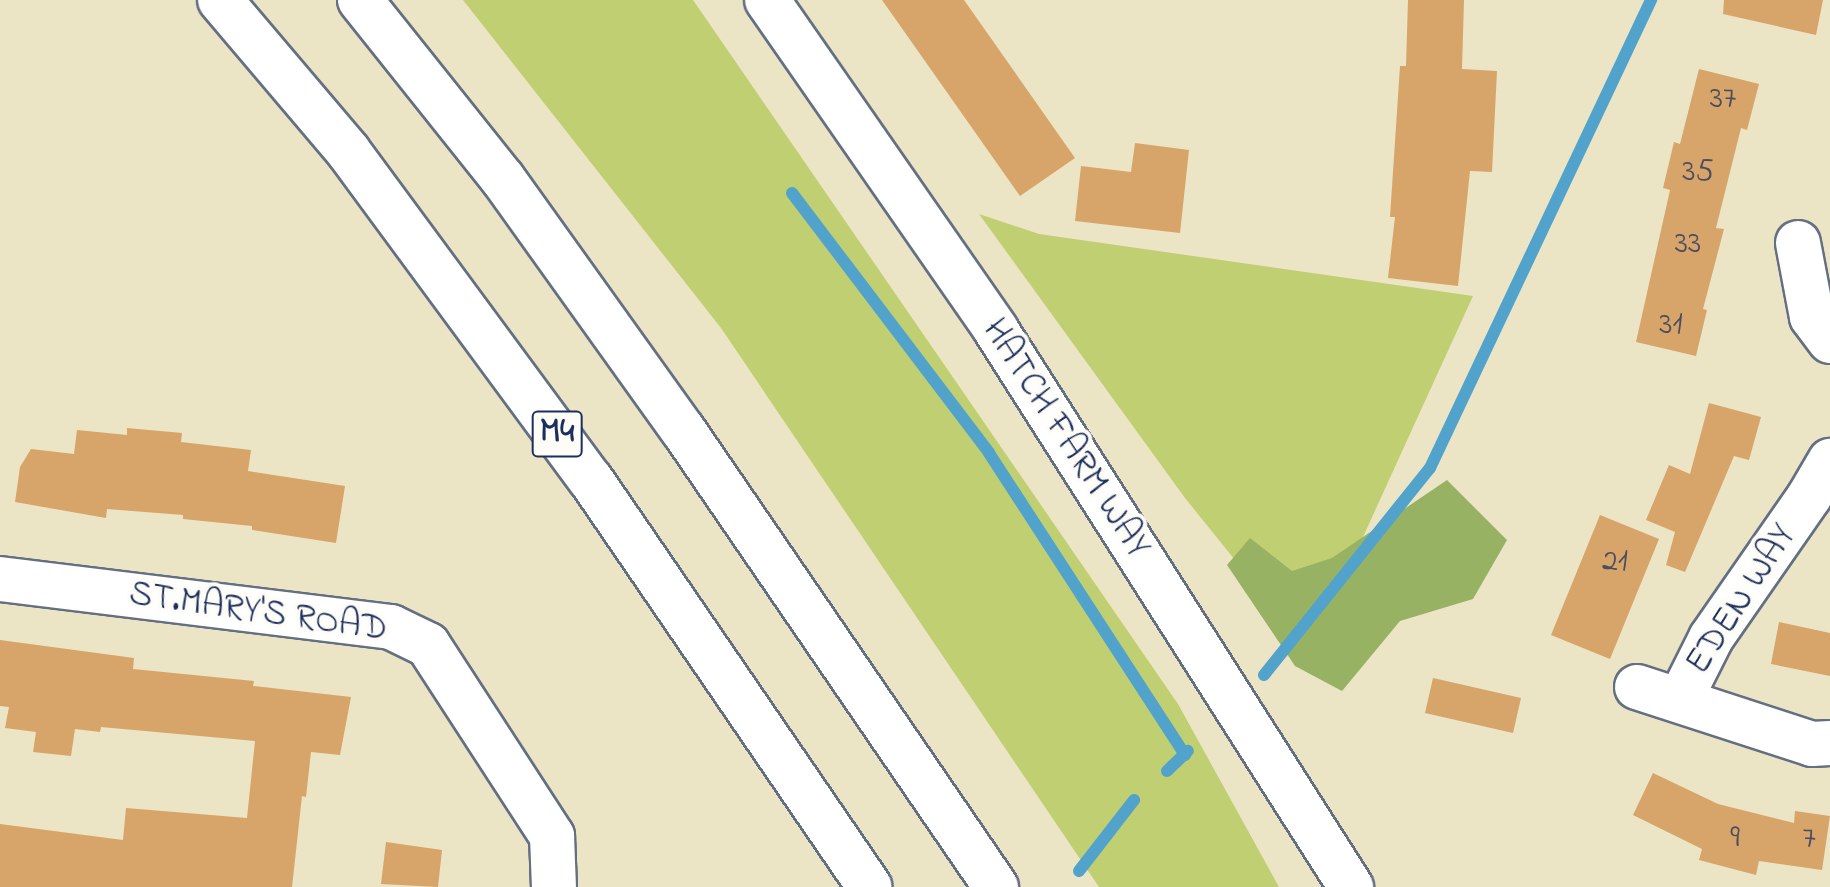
<!DOCTYPE html>
<style>
body{margin:0}
#map{position:relative;width:1830px;height:887px;overflow:hidden;background:#ebe5c5;font-family:"Indie Flower",sans-serif}
div>[style]{position:absolute}
.green>*{inset:0;background:#c0cf71}
.forest>*{inset:0;background:#98b263}
.stream>*{height:12px;margin:-6px;padding:0 6px;transform-origin:6px;border-radius:6px;background:#51a3cc}
.building>*{inset:0;background:#d7a469}
.roads{filter:drop-shadow(2px 0 #646f82) drop-shadow(-2px 0 #646f82) drop-shadow(0 2px #646f82) drop-shadow(0 -2px #646f82)}
.minor>*{height:44px;margin:-22px;padding:0 22px;transform-origin:22px;border-radius:22px;background:#fff}
.tertiary>*{height:44px;margin:-22px;padding:0 22px;transform-origin:22px;border-radius:22px;background:#fff}
.motorway>*{height:44px;margin:-22px;padding:0 22px;transform-origin:22px;border-radius:22px;background:#fff}
span{translate:-50% -50%;white-space:nowrap;text-align:center;line-height:1.15;-webkit-text-stroke:8px #fdfcf7;paint-order:stroke}
.number-label{font-size:32px;color:#4a4c61}
.number-label span{-webkit-text-stroke-width:0}
.shield-label span{padding:2px 6px;background:#fdfcf7;border:2px solid;border-radius:6px;-webkit-text-stroke-width:0}
.shield-label{font-size:34px;color:#1b2f5e;font-weight:700}
.street-label{font-size:36px;color:#1b2f5e}
</style>
<div id="map">
<div class="green">
<i style="clip-path:polygon(463px 0,693px 0,1178px 704px,1279px 887px,1099px 887px,721px 328px)"></i>
<i style="clip-path:polygon(979px 214px,1039px 234px,1473px 296px,1310px 653px,1185px 498px)"></i>
</div>
<div class="forest">
<i style="clip-path:polygon(1447px 480px,1507px 540px,1473px 599px,1400px 621px,1342px 691px,1295px 666px,1227px 565px,1250px 538px,1292px 571px,1332px 558px)"></i>
</div>
<div class="stream">
<i style="left:792px;top:193px;width:326px;rotate:52.8deg"></i>
<i style="left:989px;top:453px;width:360px;rotate:57deg"></i>
<i style="left:1264px;top:675px;width:265px;rotate:-51.3deg"></i>
<i style="left:1430px;top:468px;width:518px;rotate:-64.72deg"></i>
<i style="left:1167px;top:771px;width:29px;rotate:-44deg"></i>
<i style="left:1079px;top:871px;width:90px;rotate:-52.2deg"></i>
</div>
<div class="building">
<i style="clip-path:polygon(882px 0,964px 0,1075px 158px,1020px 196px)"></i>
<i style="clip-path:polygon(1408px 0,1464px 0,1462px 69px,1497px 71px,1492px 172px,1470px 171px,1458px 286px,1388px 278px,1395px 217px,1390px 217px,1400px 66px,1406px 66px)"></i>
<i style="clip-path:polygon(1724px 0,1823px 0,1816px 35px,1723px 14px)"></i>
<i style="clip-path:polygon(1699px 69px,1759px 84px,1747px 130px,1741px 128px,1716px 228px,1724px 229px,1703px 309px,1707px 310px,1696px 356px,1636px 342px,1670px 190px,1663px 188px,1674px 142px,1680px 144px)"></i>
<i style="clip-path:polygon(1135px 143px,1189px 150px,1180px 233px,1075px 221px,1081px 166px,1131px 172px)"></i>
<i style="clip-path:polygon(1709px 403px,1761px 417px,1749px 460px,1734px 456px,1685px 572px,1666px 565px,1675px 532px,1646px 520px,1669px 465px,1690px 474px)"></i>
<i style="clip-path:polygon(127px 428px,182px 433px,181px 442px,251px 450px,248px 471px,345px 486px,336px 543px,252px 530px,252px 526px,183px 519px,183px 515px,107px 509px,106px 518px,15px 502px,20px 467px,31px 449px,74px 454px,77px 430px,127px 435px)"></i>
<i style="clip-path:polygon(1600px 515px,1659px 539px,1610px 659px,1551px 635px)"></i>
<i style="clip-path:polygon(1779px 622px,1830px 633px,1830px 676px,1771px 664px)"></i>
<i style="clip-path:polygon(0 640px,134px 658px,133px 669px,254px 681px,253px 686px,351px 697px,340px 755px,311px 752px,306px 797px,302px 796px,292px 887px,0 887px,0 824px,123px 840px,126px 808px,247px 818px,255px 741px,101px 727px,100px 732px,75px 729px,71px 756px,33px 752px,36px 732px,5px 728px,9px 707px,0 706px)"></i>
<i style="clip-path:polygon(1433px 678px,1521px 698px,1513px 733px,1425px 713px)"></i>
<i style="clip-path:polygon(1653px 773px,1718px 804px,1794px 823px,1795px 811px,1830px 816px,1822px 870px,1759px 861px,1756px 875px,1699px 860px,1702px 849px,1633px 815px)"></i>
<i style="clip-path:polygon(386px 842px,442px 850px,438px 887px,381px 884px)"></i>
</div>
<div class="roads">
<div class="minor">
<i style="left:1798px;top:243px;width:75px;rotate:79.3deg"></i>
<i style="left:1812px;top:317px;width:30px;rotate:53deg"></i>
<i style="left:0;top:579px;width:394px;rotate:7deg"></i>
<i style="left:391px;top:627px;width:41px;rotate:25.9deg"></i>
<i style="left:428px;top:645px;width:228px;rotate:57deg"></i>
<i style="left:552px;top:836px;width:51px;rotate:87.8deg"></i>
<i style="left:1637px;top:687px;width:184px;rotate:18deg"></i>
<i style="left:1812px;top:744px;width:18px;rotate:-3deg"></i>
<i style="left:1681px;top:698px;width:67px;rotate:-63.4deg"></i>
<i style="left:1711px;top:638px;width:172px;rotate:-55.2deg"></i>
<i style="left:1809px;top:497px;width:42px;rotate:-59.7deg"></i>
</div>
<div class="tertiary">
<i style="left:767px;top:0;width:402px;rotate:55.2deg"></i>
<i style="left:996px;top:330px;width:661px;rotate:57.49deg"></i>
</div>
<div class="motorway">
<i style="left:220px;top:0;width:198px;rotate:49.7deg"></i>
<i style="left:348px;top:151px;width:409px;rotate:53.6deg"></i>
<i style="left:591px;top:480px;width:493px;rotate:55.6deg"></i>
<i style="left:360px;top:0;width:229px;rotate:51.4deg"></i>
<i style="left:503px;top:179px;width:309px;rotate:54.4deg"></i>
<i style="left:683px;top:430px;width:554px;rotate:55.59deg"></i>
</div>
</div>
<div class="number-label">
<span style="left:1723px;top:100px">37</span>
<span style="left:1698px;top:173px">35</span>
<span style="left:1688px;top:245px">33</span>
<span style="left:1671px;top:326px">31</span>
<span style="left:1615px;top:563px">21</span>
<span style="left:1735px;top:839px">9</span>
<span style="left:1809px;top:840px">7</span>
</div>
<div class="shield-label">
<span style="left:557px;top:434px">M4</span>
</div>
<div class="street-label">
<span style="left:1065px;top:439px;rotate:57deg">HATCH FARM WAY</span>
<span style="left:1742px;top:600px;rotate:-57deg">EDEN WAY</span>
<span style="left:258px;top:613px;rotate:8deg">ST.MARY'S ROAD</span>
</div>
</div>
